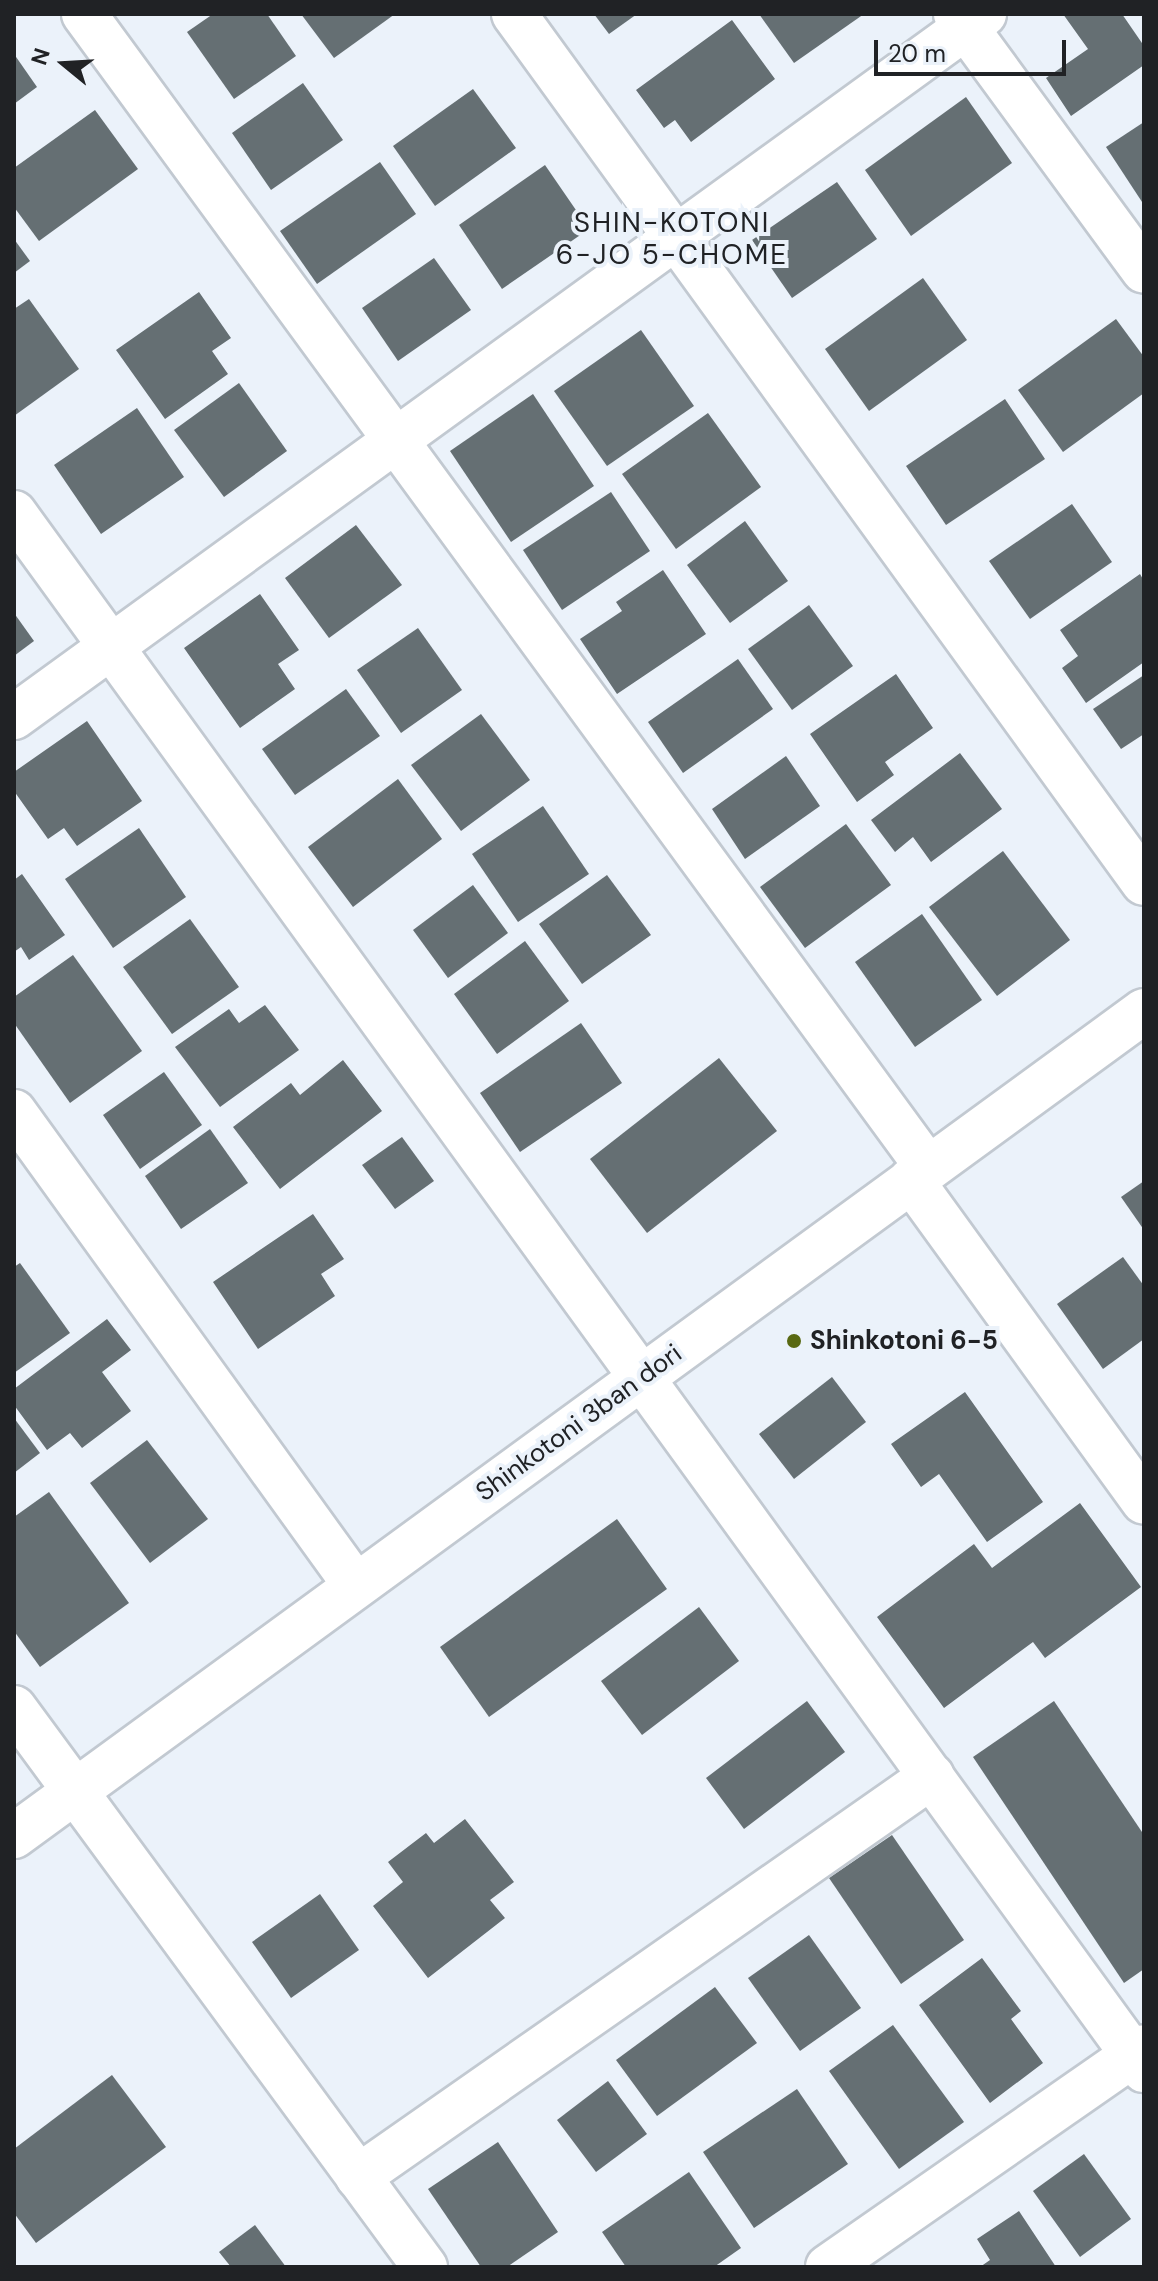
<!DOCTYPE html>
<style>
body{margin:0}
#map{position:relative;width:1158px;height:2281px;overflow:hidden;background:#ebf2fa;font-family:"DM Sans",sans-serif}
div>[style]{position:absolute}
.building>*{inset:0;background:#656f73}
.roads{filter:drop-shadow(2px 0 #c2c9d1) drop-shadow(-2px 0 #c2c9d1) drop-shadow(0 2px #c2c9d1) drop-shadow(0 -2px #c2c9d1)}
.minor>*{height:44px;margin:-22px;padding:0 22px;transform-origin:22px;border-radius:22px;background:#fff}
.tertiary>*{height:44px;margin:-22px;padding:0 22px;transform-origin:22px;border-radius:22px;background:#fff}
.dots>*{width:22px;height:22px;translate:-50% -50%;box-sizing:border-box;border:4px solid #ebf2fa;border-radius:50%}
span{translate:-50% -50%;white-space:nowrap;text-align:center;line-height:1.15;-webkit-text-stroke:8px #ebf2fa;paint-order:stroke}
.poi-label{font-size:26px;color:#202225;font-weight:700}
.left{translate:0 -50%;text-align:left}
.street-label{font-size:26px;color:#202225}
.neighbourhood-label{font-size:28px;color:#202225;letter-spacing:2px}
.frame{position:absolute;inset:0;border:16px solid #202225;pointer-events:none}
.north{position:absolute;left:24px;top:24px;width:80px;height:80px;-webkit-text-stroke:6px #ebf2fa;paint-order:stroke;rotate:288deg;font-size:22px;font-weight:700;line-height:32px;text-align:center;color:#202225}
.north::after{content:'';display:block;margin:auto;width:28px;height:36px;background:#202225;clip-path:polygon(50% 0,100% 100%,50% 72%,0 100%)}
.scale{position:absolute;left:874px;top:40px;width:192px;height:36px;box-sizing:border-box;border:4px solid #202225;border-top:0;padding-left:10px;font-size:24px;line-height:28px;white-space:nowrap;color:#202225;-webkit-text-stroke:6px #ebf2fa;paint-order:stroke}
</style>
<div id="map">
<div class="building">
<i style="clip-path:polygon(213px 14px,267px 14px,296px 56px,234px 99px,187px 32px)"></i>
<i style="clip-path:polygon(301px 14px,395px 14px,334px 58px)"></i>
<i style="clip-path:polygon(594px 14px,637px 14px,609px 34px)"></i>
<i style="clip-path:polygon(759px 14px,864px 14px,794px 63px)"></i>
<i style="clip-path:polygon(1063px 14px,1122px 14px,1144px 46px,1144px 65px,1071px 116px,1046px 78px,1088px 49px)"></i>
<i style="clip-path:polygon(732px 20px,775px 79px,691px 142px,675px 120px,664px 128px,636px 90px)"></i>
<i style="clip-path:polygon(14px 54px,37px 87px,14px 104px)"></i>
<i style="clip-path:polygon(303px 83px,343px 140px,271px 190px,232px 133px)"></i>
<i style="clip-path:polygon(473px 89px,516px 148px,435px 206px,393px 146px)"></i>
<i style="clip-path:polygon(966px 97px,1012px 163px,911px 236px,865px 170px)"></i>
<i style="clip-path:polygon(95px 110px,138px 169px,39px 241px,14px 207px,14px 168px)"></i>
<i style="clip-path:polygon(1144px 122px,1144px 205px,1106px 147px)"></i>
<i style="clip-path:polygon(380px 162px,416px 214px,317px 284px,280px 231px)"></i>
<i style="clip-path:polygon(545px 165px,589px 229px,502px 289px,459px 225px)"></i>
<i style="clip-path:polygon(837px 182px,877px 239px,792px 298px,752px 240px)"></i>
<i style="clip-path:polygon(14px 239px,30px 261px,14px 273px)"></i>
<i style="clip-path:polygon(434px 258px,471px 310px,398px 361px,362px 308px)"></i>
<i style="clip-path:polygon(923px 278px,967px 340px,869px 411px,825px 349px)"></i>
<i style="clip-path:polygon(199px 292px,231px 338px,212px 351px,228px 374px,165px 419px,116px 350px)"></i>
<i style="clip-path:polygon(29px 299px,79px 369px,14px 416px,14px 309px)"></i>
<i style="clip-path:polygon(1116px 319px,1144px 357px,1144px 393px,1063px 452px,1018px 390px)"></i>
<i style="clip-path:polygon(641px 330px,694px 406px,607px 466px,554px 391px)"></i>
<i style="clip-path:polygon(239px 383px,287px 451px,224px 497px,174px 430px)"></i>
<i style="clip-path:polygon(533px 394px,594px 486px,511px 542px,450px 451px)"></i>
<i style="clip-path:polygon(1005px 399px,1045px 459px,946px 525px,906px 466px)"></i>
<i style="clip-path:polygon(137px 408px,184px 477px,101px 534px,54px 465px)"></i>
<i style="clip-path:polygon(708px 413px,761px 487px,676px 549px,622px 474px)"></i>
<i style="clip-path:polygon(611px 492px,650px 551px,562px 610px,523px 550px)"></i>
<i style="clip-path:polygon(1072px 504px,1112px 562px,1030px 619px,989px 561px)"></i>
<i style="clip-path:polygon(745px 521px,788px 581px,730px 623px,687px 565px)"></i>
<i style="clip-path:polygon(356px 525px,402px 585px,329px 638px,285px 578px)"></i>
<i style="clip-path:polygon(663px 570px,706px 634px,617px 694px,580px 639px,622px 611px,616px 602px)"></i>
<i style="clip-path:polygon(1140px 574px,1144px 581px,1144px 662px,1086px 703px,1062px 668px,1078px 656px,1060px 630px)"></i>
<i style="clip-path:polygon(260px 594px,299px 650px,278px 664px,295px 689px,240px 728px,184px 648px)"></i>
<i style="clip-path:polygon(809px 605px,853px 666px,792px 710px,748px 649px)"></i>
<i style="clip-path:polygon(14px 613px,34px 641px,14px 656px)"></i>
<i style="clip-path:polygon(418px 628px,462px 690px,401px 733px,357px 670px)"></i>
<i style="clip-path:polygon(738px 659px,773px 709px,683px 773px,648px 722px)"></i>
<i style="clip-path:polygon(896px 674px,933px 728px,885px 762px,894px 775px,857px 802px,810px 734px)"></i>
<i style="clip-path:polygon(1144px 675px,1144px 734px,1121px 749px,1093px 709px)"></i>
<i style="clip-path:polygon(346px 689px,380px 736px,295px 795px,262px 749px)"></i>
<i style="clip-path:polygon(481px 714px,530px 780px,461px 831px,411px 765px)"></i>
<i style="clip-path:polygon(87px 721px,142px 801px,77px 846px,64px 828px,48px 839px,14px 791px,14px 772px)"></i>
<i style="clip-path:polygon(960px 753px,1002px 809px,931px 862px,913px 837px,895px 852px,871px 820px)"></i>
<i style="clip-path:polygon(786px 756px,820px 806px,745px 859px,712px 809px)"></i>
<i style="clip-path:polygon(398px 779px,442px 839px,353px 907px,308px 847px)"></i>
<i style="clip-path:polygon(543px 806px,589px 874px,518px 922px,472px 854px)"></i>
<i style="clip-path:polygon(846px 824px,891px 885px,805px 948px,760px 887px)"></i>
<i style="clip-path:polygon(139px 828px,186px 897px,113px 948px,65px 879px)"></i>
<i style="clip-path:polygon(1003px 851px,1070px 940px,997px 996px,929px 907px)"></i>
<i style="clip-path:polygon(22px 874px,65px 935px,29px 960px,21px 947px,14px 952px,14px 880px)"></i>
<i style="clip-path:polygon(607px 875px,651px 935px,582px 984px,539px 924px)"></i>
<i style="clip-path:polygon(473px 885px,508px 933px,448px 978px,413px 930px)"></i>
<i style="clip-path:polygon(922px 914px,982px 1000px,915px 1047px,855px 962px)"></i>
<i style="clip-path:polygon(190px 919px,239px 987px,172px 1034px,123px 967px)"></i>
<i style="clip-path:polygon(525px 941px,569px 1001px,497px 1054px,454px 994px)"></i>
<i style="clip-path:polygon(73px 955px,142px 1051px,70px 1103px,14px 1023px,14px 997px)"></i>
<i style="clip-path:polygon(265px 1005px,299px 1050px,220px 1107px,175px 1047px,229px 1009px,239px 1023px)"></i>
<i style="clip-path:polygon(581px 1023px,622px 1083px,520px 1152px,480px 1093px)"></i>
<i style="clip-path:polygon(719px 1058px,777px 1131px,647px 1233px,590px 1159px)"></i>
<i style="clip-path:polygon(343px 1060px,382px 1111px,280px 1189px,233px 1127px,291px 1083px,300px 1095px)"></i>
<i style="clip-path:polygon(164px 1072px,202px 1125px,140px 1169px,103px 1115px)"></i>
<i style="clip-path:polygon(210px 1129px,248px 1183px,181px 1229px,145px 1176px)"></i>
<i style="clip-path:polygon(402px 1137px,434px 1181px,395px 1209px,362px 1165px)"></i>
<i style="clip-path:polygon(1144px 1181px,1144px 1230px,1121px 1197px)"></i>
<i style="clip-path:polygon(313px 1214px,344px 1259px,321px 1274px,335px 1296px,258px 1349px,213px 1282px)"></i>
<i style="clip-path:polygon(1123px 1257px,1144px 1286px,1144px 1339px,1103px 1369px,1057px 1304px)"></i>
<i style="clip-path:polygon(20px 1263px,70px 1333px,14px 1373px,14px 1267px)"></i>
<i style="clip-path:polygon(107px 1319px,131px 1350px,102px 1372px,131px 1411px,82px 1448px,70px 1433px,47px 1450px,14px 1405px,14px 1389px)"></i>
<i style="clip-path:polygon(832px 1377px,866px 1422px,794px 1479px,759px 1434px)"></i>
<i style="clip-path:polygon(965px 1392px,1043px 1502px,987px 1542px,939px 1474px,921px 1487px,891px 1444px)"></i>
<i style="clip-path:polygon(14px 1418px,40px 1453px,14px 1473px)"></i>
<i style="clip-path:polygon(147px 1440px,208px 1519px,150px 1563px,90px 1483px)"></i>
<i style="clip-path:polygon(49px 1492px,129px 1603px,40px 1667px,14px 1631px,14px 1517px)"></i>
<i style="clip-path:polygon(1080px 1503px,1141px 1587px,1045px 1658px,1033px 1642px,944px 1708px,877px 1617px,974px 1544px,992px 1568px)"></i>
<i style="clip-path:polygon(617px 1519px,667px 1589px,489px 1717px,440px 1647px)"></i>
<i style="clip-path:polygon(699px 1607px,739px 1661px,642px 1735px,601px 1681px)"></i>
<i style="clip-path:polygon(807px 1701px,845px 1752px,744px 1829px,706px 1778px)"></i>
<i style="clip-path:polygon(1054px 1701px,1144px 1835px,1144px 1969px,1124px 1983px,973px 1757px)"></i>
<i style="clip-path:polygon(465px 1819px,514px 1882px,490px 1900px,505px 1918px,428px 1978px,373px 1906px,403px 1882px,388px 1862px,426px 1833px,434px 1843px)"></i>
<i style="clip-path:polygon(892px 1835px,964px 1940px,901px 1984px,829px 1878px)"></i>
<i style="clip-path:polygon(320px 1894px,359px 1950px,291px 1998px,252px 1942px)"></i>
<i style="clip-path:polygon(809px 1935px,861px 2008px,800px 2051px,748px 1978px)"></i>
<i style="clip-path:polygon(982px 1958px,1021px 2011px,1011px 2019px,1043px 2063px,990px 2103px,919px 2005px)"></i>
<i style="clip-path:polygon(715px 1987px,757px 2043px,657px 2116px,616px 2060px)"></i>
<i style="clip-path:polygon(893px 2025px,964px 2122px,899px 2169px,829px 2071px)"></i>
<i style="clip-path:polygon(112px 2075px,166px 2147px,36px 2243px,14px 2213px,14px 2149px)"></i>
<i style="clip-path:polygon(608px 2081px,647px 2134px,596px 2172px,557px 2120px)"></i>
<i style="clip-path:polygon(797px 2089px,848px 2164px,754px 2228px,703px 2152px)"></i>
<i style="clip-path:polygon(498px 2142px,558px 2232px,507px 2267px,481px 2267px,428px 2189px)"></i>
<i style="clip-path:polygon(1084px 2154px,1131px 2219px,1080px 2257px,1033px 2191px)"></i>
<i style="clip-path:polygon(689px 2172px,741px 2248px,714px 2267px,626px 2267px,602px 2232px)"></i>
<i style="clip-path:polygon(1019px 2211px,1056px 2267px,980px 2267px,990px 2260px,977px 2239px)"></i>
<i style="clip-path:polygon(255px 2225px,286px 2267px,231px 2267px,219px 2252px)"></i>
</div>
<div class="roads">
<div class="minor">
<i style="left:84px;top:14px;width:1430px;rotate:53.82deg"></i>
<i style="left:514px;top:14px;width:1073px;rotate:54.06deg"></i>
<i style="left:956px;top:14px;width:318px;rotate:53.8deg"></i>
<i style="left:14px;top:513px;width:1924px;rotate:54.03deg"></i>
<i style="left:14px;top:717px;width:1198px;rotate:-35.93deg"></i>
<i style="left:14px;top:1112px;width:584px;rotate:54.19deg"></i>
<i style="left:911px;top:1180px;width:397px;rotate:54.1deg"></i>
<i style="left:14px;top:1708px;width:694px;rotate:53.68deg"></i>
<i style="left:358px;top:2177px;width:700px;rotate:-34.94deg"></i>
<i style="left:828px;top:2267px;width:385px;rotate:-34.8deg"></i>
</div>
<div class="tertiary">
<i style="left:14px;top:1836px;width:1399px;rotate:-36.13deg"></i>
</div>
</div>
<div class="dots">
<i style="left:794px;top:1341px;background:#596912"></i>
</div>
<div class="poi-label">
<span class="left" style="left:810px;top:1341px">Shinkotoni 6-5</span>
</div>
<div class="street-label">
<span style="left:579px;top:1423px;rotate:-36deg">Shinkotoni 3ban dori</span>
</div>
<div class="neighbourhood-label">
<span style="left:672px;top:239px">SHIN-KOTONI<br>6-JO 5-CHOME</span>
</div>
<div class="frame"></div>
<div class="north">N</div>
<div class="scale">20 m</div>
</div>
